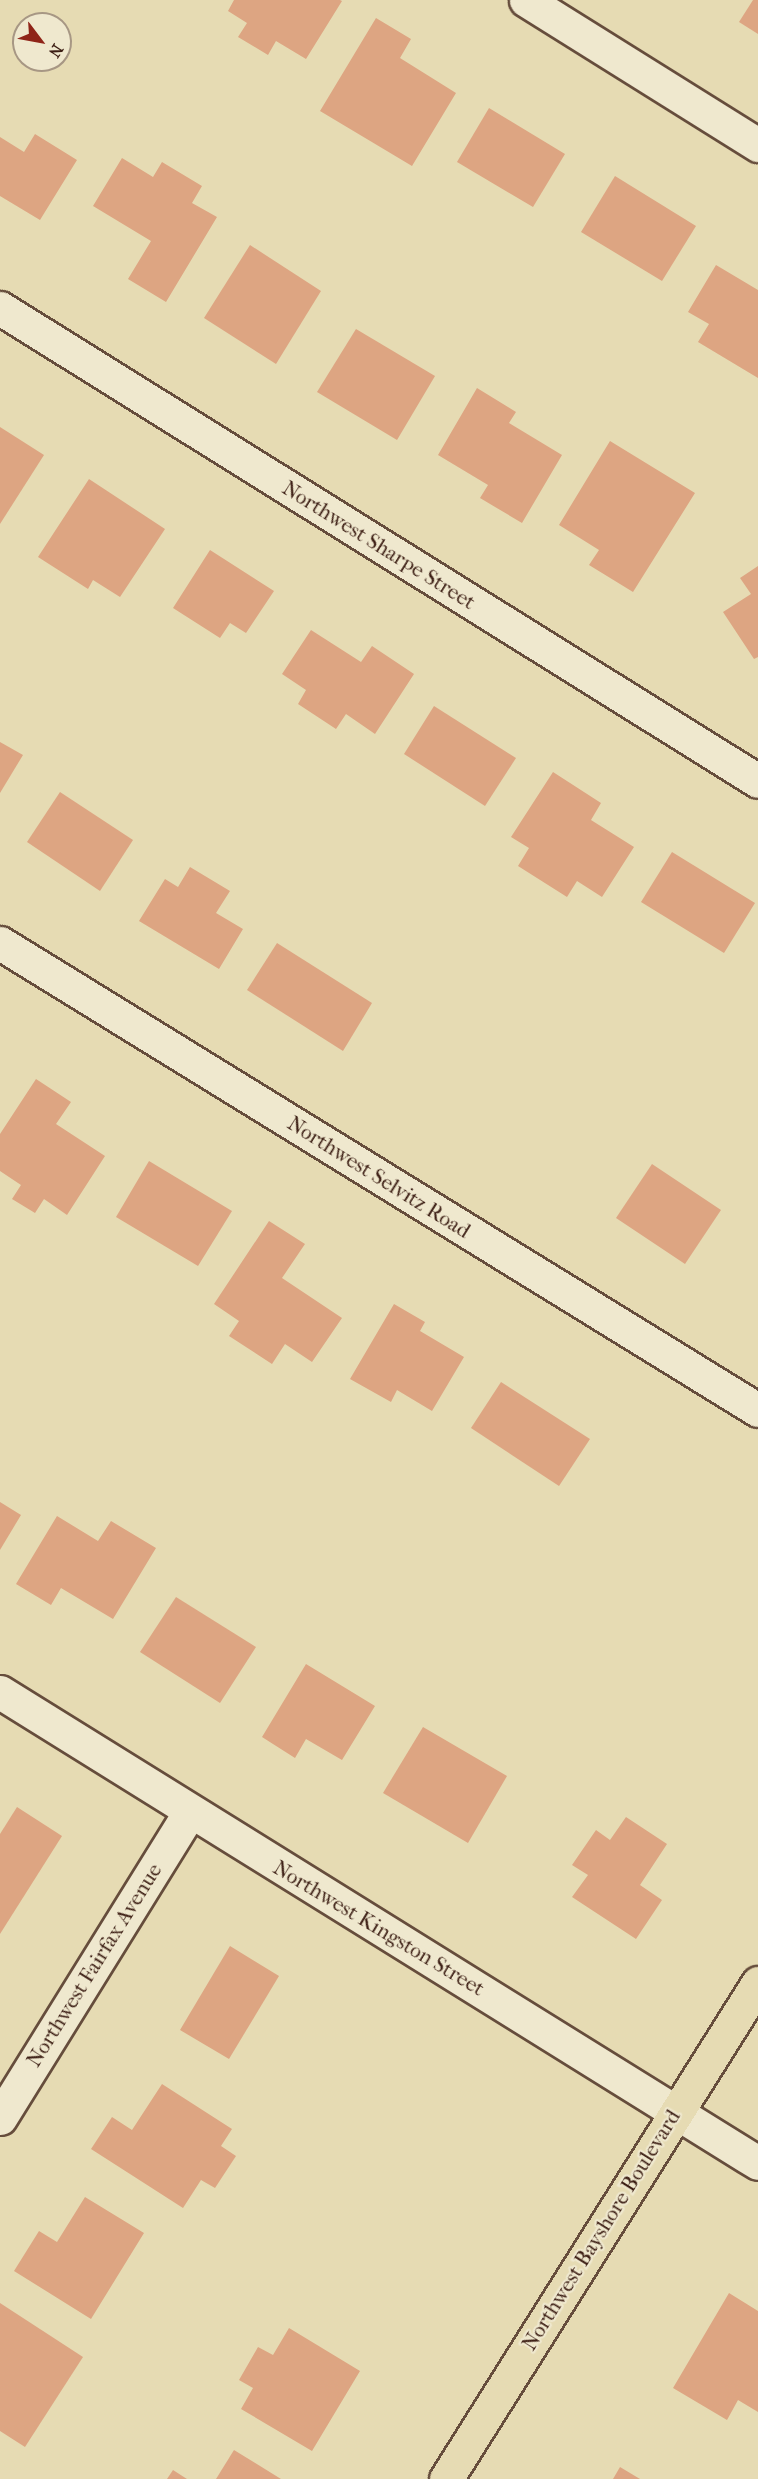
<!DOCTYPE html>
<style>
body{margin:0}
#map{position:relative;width:758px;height:2479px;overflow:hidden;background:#e6dbb3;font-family:"IM FELL French Canon",serif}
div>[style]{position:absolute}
.building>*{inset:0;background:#dda582}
.roads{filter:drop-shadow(2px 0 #664d3c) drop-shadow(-2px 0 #664d3c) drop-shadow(0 2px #664d3c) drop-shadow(0 -2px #664d3c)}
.minor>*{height:33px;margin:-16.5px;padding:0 16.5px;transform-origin:16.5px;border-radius:16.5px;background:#efe8ce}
.major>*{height:33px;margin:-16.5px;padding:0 16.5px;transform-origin:16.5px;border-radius:16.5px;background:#e6dbb3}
span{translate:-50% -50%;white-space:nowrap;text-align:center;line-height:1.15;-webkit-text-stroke:4.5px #efe8ce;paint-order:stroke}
.street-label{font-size:21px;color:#3c1e14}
.north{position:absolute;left:12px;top:12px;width:60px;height:60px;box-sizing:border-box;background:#efe8ce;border:2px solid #a79784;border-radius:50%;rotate:122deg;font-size:16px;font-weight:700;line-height:24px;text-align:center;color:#3c1e14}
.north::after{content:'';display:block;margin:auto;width:21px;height:27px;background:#8f2418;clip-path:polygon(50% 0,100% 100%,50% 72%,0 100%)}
</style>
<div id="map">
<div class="building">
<i style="clip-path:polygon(234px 0,340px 0,342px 1px,306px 59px,276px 41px,268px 55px,238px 37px,247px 23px,228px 11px)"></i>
<i style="clip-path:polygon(753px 0,758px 0,758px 34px,739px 22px)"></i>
<i style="clip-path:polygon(376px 18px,411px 39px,400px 58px,456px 93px,412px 166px,320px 111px)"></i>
<i style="clip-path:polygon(489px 108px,565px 154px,533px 207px,457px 162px)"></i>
<i style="clip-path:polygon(35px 134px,77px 160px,40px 220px,0 196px,0 137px,24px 152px)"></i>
<i style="clip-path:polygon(122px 158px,153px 177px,162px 162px,202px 186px,192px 203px,217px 217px,166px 302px,128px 279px,151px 241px,93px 206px)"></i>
<i style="clip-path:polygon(615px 176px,696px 226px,662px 281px,581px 232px)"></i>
<i style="clip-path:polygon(250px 245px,321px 291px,276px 364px,204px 318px)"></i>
<i style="clip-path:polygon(716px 265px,758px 290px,758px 378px,698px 342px,709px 324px,688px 312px)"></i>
<i style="clip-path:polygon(356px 329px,435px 376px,397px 440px,317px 392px)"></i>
<i style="clip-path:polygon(477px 388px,516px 412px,509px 423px,562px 455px,522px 523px,480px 498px,488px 485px,438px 455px)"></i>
<i style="clip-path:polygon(0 427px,44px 455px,0 524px)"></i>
<i style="clip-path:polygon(610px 441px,695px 493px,633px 592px,589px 565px,599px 550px,559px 525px)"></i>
<i style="clip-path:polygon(89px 479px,165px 529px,120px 597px,93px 580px,88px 589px,38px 557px)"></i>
<i style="clip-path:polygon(210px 550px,274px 591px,246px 633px,230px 623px,220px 638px,173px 608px)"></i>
<i style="clip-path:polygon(758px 566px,758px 657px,754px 659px,723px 612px,751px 594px,740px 578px)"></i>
<i style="clip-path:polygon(311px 630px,361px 662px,372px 646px,414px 674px,375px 734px,346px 714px,336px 729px,298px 704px,306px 690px,282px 674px)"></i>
<i style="clip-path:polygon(434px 706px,516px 758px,485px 806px,404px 754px)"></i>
<i style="clip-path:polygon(0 742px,23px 755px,0 793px)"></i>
<i style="clip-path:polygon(553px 772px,601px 803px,591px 820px,634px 847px,602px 897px,577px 881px,567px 897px,518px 866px,529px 848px,511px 837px)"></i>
<i style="clip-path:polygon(60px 792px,133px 840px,100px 891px,27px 842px)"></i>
<i style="clip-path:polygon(672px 852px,755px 903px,724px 953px,641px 902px)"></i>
<i style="clip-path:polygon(190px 867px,230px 891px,216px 913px,243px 929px,219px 969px,139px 921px,165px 879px,178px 887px)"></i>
<i style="clip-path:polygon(277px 943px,372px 1003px,343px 1051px,247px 990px)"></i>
<i style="clip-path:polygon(36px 1079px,71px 1102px,56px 1124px,105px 1156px,67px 1215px,44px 1199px,35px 1213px,12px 1199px,21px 1185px,0 1171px,0 1134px)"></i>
<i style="clip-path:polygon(149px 1161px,232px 1211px,198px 1266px,116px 1217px)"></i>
<i style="clip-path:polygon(652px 1164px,721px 1210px,685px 1264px,616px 1218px)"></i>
<i style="clip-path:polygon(269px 1221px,305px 1244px,282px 1278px,342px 1318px,312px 1362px,285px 1344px,272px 1364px,229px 1336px,239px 1321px,214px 1304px)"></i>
<i style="clip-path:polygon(394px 1304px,425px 1322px,420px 1331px,464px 1357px,432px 1411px,397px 1390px,391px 1402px,350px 1379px)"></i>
<i style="clip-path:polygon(501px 1382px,590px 1439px,559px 1486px,471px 1428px)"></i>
<i style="clip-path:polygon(0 1502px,21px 1515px,0 1550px)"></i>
<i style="clip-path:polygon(57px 1516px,98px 1541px,111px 1521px,156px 1548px,113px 1619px,61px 1588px,51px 1605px,16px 1584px)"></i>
<i style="clip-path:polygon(176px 1597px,256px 1647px,220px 1703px,140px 1652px)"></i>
<i style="clip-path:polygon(306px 1664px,375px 1706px,342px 1760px,306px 1739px,295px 1758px,262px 1737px)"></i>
<i style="clip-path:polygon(423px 1727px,507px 1776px,468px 1843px,383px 1793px)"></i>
<i style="clip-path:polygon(17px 1807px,62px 1836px,0 1934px,0 1834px)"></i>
<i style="clip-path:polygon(626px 1817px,667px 1844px,640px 1885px,662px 1900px,636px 1939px,572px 1897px,588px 1875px,572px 1865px,596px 1830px,610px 1840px)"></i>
<i style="clip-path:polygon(230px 1946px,279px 1976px,229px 2059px,180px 2030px)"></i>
<i style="clip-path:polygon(162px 2084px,232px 2129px,221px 2146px,236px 2156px,215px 2188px,201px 2180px,183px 2208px,91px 2149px,112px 2117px,132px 2130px)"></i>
<i style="clip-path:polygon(85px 2197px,144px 2233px,91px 2319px,14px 2271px,39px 2231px,57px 2242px)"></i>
<i style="clip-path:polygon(729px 2293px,758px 2311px,758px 2412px,738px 2400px,727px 2420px,673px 2388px)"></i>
<i style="clip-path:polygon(0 2303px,83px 2357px,25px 2447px,0 2431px)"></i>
<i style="clip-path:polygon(289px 2328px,360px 2371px,312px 2451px,241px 2409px,253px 2388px,239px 2380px,258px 2347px,273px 2355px)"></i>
<i style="clip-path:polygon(234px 2450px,281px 2479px,216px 2479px)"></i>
<i style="clip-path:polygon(620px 2467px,640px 2479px,613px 2479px)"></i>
<i style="clip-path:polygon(173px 2470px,187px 2479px,167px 2479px)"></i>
</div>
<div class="roads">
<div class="minor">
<i style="left:526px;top:0;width:274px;rotate:32deg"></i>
<i style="left:0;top:308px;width:893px;rotate:31.96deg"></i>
<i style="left:0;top:943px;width:890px;rotate:31.64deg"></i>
<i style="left:0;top:1692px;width:892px;rotate:31.86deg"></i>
<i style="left:0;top:2118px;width:359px;rotate:-58.2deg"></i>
</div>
<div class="major">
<i style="left:446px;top:2479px;width:586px;rotate:-57.83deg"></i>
</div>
</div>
<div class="street-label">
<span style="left:379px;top:545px;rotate:32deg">Northwest Sharpe Street</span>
<span style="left:379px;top:1177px;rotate:32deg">Northwest Selvitz Road</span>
<span style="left:379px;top:1928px;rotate:31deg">Northwest Kingston Street</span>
<span style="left:94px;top:1965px;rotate:-58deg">Northwest Fairfax Avenue</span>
<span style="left:601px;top:2230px;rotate:-58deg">Northwest Bayshore Boulevard</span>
</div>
<div class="north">N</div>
</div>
